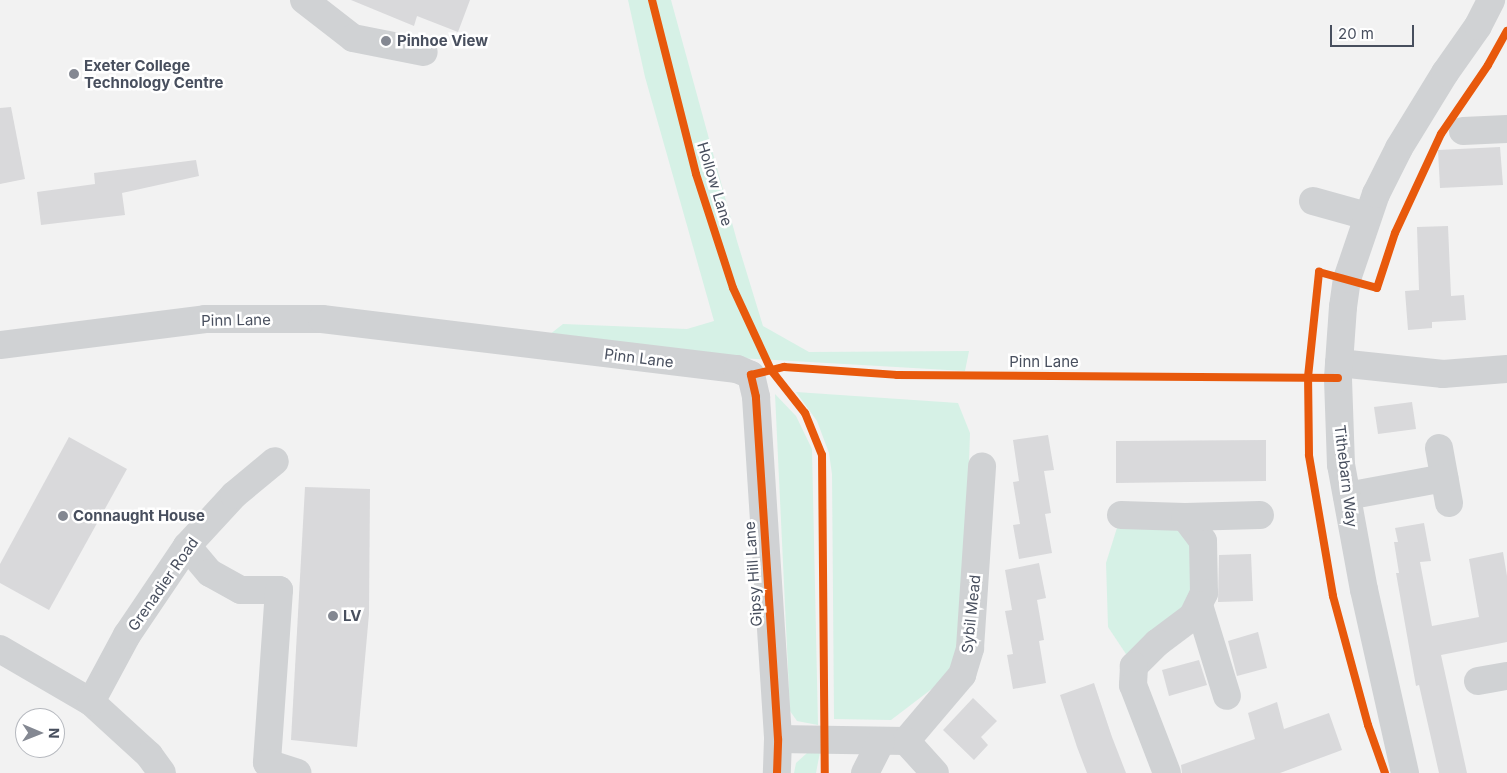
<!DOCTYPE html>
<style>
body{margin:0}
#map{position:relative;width:1507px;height:773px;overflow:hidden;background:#f2f2f2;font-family:Inter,sans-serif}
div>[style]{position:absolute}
.green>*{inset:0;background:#d6f1e6}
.building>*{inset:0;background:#d9d9db}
.minor>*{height:28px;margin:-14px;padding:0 14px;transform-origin:14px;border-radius:14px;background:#d0d2d4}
.cycleway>*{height:8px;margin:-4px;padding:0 4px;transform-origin:4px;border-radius:4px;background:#e8590c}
.dots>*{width:14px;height:14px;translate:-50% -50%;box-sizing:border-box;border:2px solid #fff;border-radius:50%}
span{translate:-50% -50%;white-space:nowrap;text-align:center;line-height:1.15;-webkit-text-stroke:5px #fff;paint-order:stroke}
.poi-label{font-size:15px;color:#484f5e;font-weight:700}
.left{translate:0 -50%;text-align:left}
.street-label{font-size:15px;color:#484f5e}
.north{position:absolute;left:15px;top:708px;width:50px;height:50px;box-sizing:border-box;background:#fff;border:1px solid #b6b9bf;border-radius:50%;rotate:91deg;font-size:14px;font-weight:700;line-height:20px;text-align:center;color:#484f5e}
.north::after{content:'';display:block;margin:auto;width:18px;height:22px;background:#848892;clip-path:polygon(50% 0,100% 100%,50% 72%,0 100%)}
.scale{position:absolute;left:1330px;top:25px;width:84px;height:22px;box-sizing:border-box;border:2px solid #484f5e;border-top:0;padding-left:6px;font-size:15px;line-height:18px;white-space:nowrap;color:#484f5e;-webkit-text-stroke:4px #fff;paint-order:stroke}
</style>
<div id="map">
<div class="green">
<i style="clip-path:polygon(628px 0,671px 0,737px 241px,763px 326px,809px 352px,969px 351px,965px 371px,688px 355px,549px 335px,563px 324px,687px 329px,714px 321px,645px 77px)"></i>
<i style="clip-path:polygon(796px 392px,958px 403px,970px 433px,966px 554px,954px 672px,891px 720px,834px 719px,832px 474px,829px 453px,817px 421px)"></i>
<i style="clip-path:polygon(775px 394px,796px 416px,812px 449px,818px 725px,797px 721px,790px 711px)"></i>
<i style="clip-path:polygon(1121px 515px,1185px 517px,1204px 593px,1134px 666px,1108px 627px,1106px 563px)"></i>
<i style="clip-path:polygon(820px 752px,816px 773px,794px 773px,796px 763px,807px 753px)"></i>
</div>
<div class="building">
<i style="clip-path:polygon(351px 0,470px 0,458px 32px,417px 16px,414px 26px)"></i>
<i style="clip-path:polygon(11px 107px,25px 179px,0 184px,0 108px)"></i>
<i style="clip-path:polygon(1500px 147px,1503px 185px,1440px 188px,1438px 150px)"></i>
<i style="clip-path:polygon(196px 160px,199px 176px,122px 193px,125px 215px,41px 225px,37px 192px,95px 184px,94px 173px)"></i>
<i style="clip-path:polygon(1448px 226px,1451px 296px,1464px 295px,1466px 320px,1432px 322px,1432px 328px,1408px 330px,1405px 291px,1419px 290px,1417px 227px)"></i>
<i style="clip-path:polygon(1412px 402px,1416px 429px,1378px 434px,1374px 407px)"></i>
<i style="clip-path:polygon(1048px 435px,1054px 470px,1044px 471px,1051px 513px,1045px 514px,1052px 553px,1019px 559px,1013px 525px,1020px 524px,1013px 482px,1019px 481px,1013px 440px)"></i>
<i style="clip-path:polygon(69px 437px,127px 469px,49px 610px,0 583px,0 564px)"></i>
<i style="clip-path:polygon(1266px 440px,1266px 481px,1116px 483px,1116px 441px)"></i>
<i style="clip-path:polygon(305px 487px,370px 489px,369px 614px,357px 747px,291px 740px)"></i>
<i style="clip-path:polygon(1424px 523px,1431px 561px,1420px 562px,1432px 626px,1479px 617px,1469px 559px,1503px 552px,1507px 576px,1507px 642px,1441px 655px,1467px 773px,1439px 773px,1419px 685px,1416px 686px,1396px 573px,1399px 573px,1394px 542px,1398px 542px,1395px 528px)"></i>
<i style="clip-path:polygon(1251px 554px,1253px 601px,1218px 602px,1219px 555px)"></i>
<i style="clip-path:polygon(1039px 563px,1046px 598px,1037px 600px,1044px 640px,1039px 641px,1046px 683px,1013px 689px,1007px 655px,1013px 654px,1005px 611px,1012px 610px,1005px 570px)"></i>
<i style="clip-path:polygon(1258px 632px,1267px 668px,1237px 676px,1228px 641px)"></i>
<i style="clip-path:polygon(1199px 660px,1207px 685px,1169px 696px,1162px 670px)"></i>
<i style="clip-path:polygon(1094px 683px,1112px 737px,1126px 773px,1087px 773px,1077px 747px,1060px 695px)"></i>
<i style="clip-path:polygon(973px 698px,997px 721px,981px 737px,988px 745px,974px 760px,943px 730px)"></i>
<i style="clip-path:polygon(1277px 702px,1284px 729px,1329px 713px,1342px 750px,1280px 773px,1182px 773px,1181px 765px,1255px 739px,1248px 713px)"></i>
</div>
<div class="minor">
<i style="left:304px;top:0;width:62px;rotate:37.8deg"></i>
<i style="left:353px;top:38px;width:72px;rotate:11.2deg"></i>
<i style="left:1463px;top:131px;width:44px;rotate:-2.6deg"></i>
<i style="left:1313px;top:201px;width:56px;rotate:15.5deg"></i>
<i style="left:0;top:345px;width:207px;rotate:-7.2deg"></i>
<i style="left:205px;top:319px;width:117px"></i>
<i style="left:322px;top:319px;width:418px;rotate:6.9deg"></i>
<i style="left:737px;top:369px;width:15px;rotate:23deg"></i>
<i style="left:751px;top:375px;width:23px;rotate:77deg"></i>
<i style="left:756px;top:397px;width:343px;rotate:86.3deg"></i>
<i style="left:778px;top:739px;width:34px;rotate:92deg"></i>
<i style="left:1339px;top:363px;width:105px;rotate:6deg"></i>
<i style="left:1443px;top:374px;width:64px;rotate:-4.5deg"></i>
<i style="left:1439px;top:448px;width:56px;rotate:79.7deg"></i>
<i style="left:1347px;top:496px;width:99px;rotate:-10.5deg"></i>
<i style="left:1121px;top:515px;width:64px;rotate:1.8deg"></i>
<i style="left:1185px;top:517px;width:30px;rotate:53deg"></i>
<i style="left:1203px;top:541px;width:52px;rotate:88.9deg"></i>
<i style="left:1204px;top:593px;width:25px;rotate:116deg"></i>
<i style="left:1193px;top:616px;width:45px;rotate:143.1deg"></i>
<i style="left:1157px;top:643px;width:33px;rotate:135deg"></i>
<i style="left:1134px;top:666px;width:19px;rotate:93deg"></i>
<i style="left:1133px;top:685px;width:94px;rotate:68.9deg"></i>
<i style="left:1185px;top:517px;width:75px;rotate:-1.5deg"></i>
<i style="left:187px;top:546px;width:35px;rotate:50deg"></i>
<i style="left:210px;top:573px;width:35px;rotate:29deg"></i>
<i style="left:241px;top:590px;width:38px"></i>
<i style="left:279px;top:590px;width:173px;rotate:94deg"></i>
<i style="left:267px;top:763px;width:32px;rotate:18deg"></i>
<i style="left:1199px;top:605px;width:95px;rotate:72.9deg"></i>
<i style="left:0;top:649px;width:105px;rotate:30.2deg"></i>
<i style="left:91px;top:702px;width:79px;rotate:42.4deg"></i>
<i style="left:149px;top:755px;width:22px;rotate:54deg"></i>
<i style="left:1478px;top:681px;width:29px;rotate:-10deg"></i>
<i style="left:91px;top:702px;width:76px;rotate:-61.8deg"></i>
<i style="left:127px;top:635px;width:107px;rotate:-56deg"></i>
<i style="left:187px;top:546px;width:69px;rotate:-47.3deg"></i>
<i style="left:234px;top:495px;width:53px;rotate:-39.7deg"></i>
<i style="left:778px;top:739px;width:128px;rotate:0.9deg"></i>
<i style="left:906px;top:741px;width:87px;rotate:-49.7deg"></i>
<i style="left:962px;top:675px;width:28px;rotate:-73deg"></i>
<i style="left:970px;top:648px;width:182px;rotate:-86.2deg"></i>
<i style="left:906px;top:741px;width:43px;rotate:47.8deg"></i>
<i style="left:865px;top:773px;width:35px;rotate:-63deg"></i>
<i style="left:1405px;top:773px;width:188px;rotate:-102.6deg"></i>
<i style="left:1364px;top:590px;width:127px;rotate:-100.4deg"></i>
<i style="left:1341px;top:465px;width:87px;rotate:-92deg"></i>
<i style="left:1338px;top:378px;width:71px;rotate:-86deg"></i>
<i style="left:1343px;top:307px;width:28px;rotate:-82deg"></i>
<i style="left:1347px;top:279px;width:90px;rotate:-71.2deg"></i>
<i style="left:1376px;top:194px;width:51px;rotate:-63.4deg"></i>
<i style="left:1399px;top:148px;width:88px;rotate:-58.5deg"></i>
<i style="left:1445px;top:73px;width:57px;rotate:-54.9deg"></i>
<i style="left:1478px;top:26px;width:29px;rotate:-63deg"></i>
</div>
<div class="cycleway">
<i style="left:652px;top:0;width:179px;rotate:75.8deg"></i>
<i style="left:696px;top:174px;width:120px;rotate:72deg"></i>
<i style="left:733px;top:288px;width:90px;rotate:65.1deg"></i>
<i style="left:771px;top:370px;width:55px;rotate:51.7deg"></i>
<i style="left:805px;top:413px;width:45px;rotate:68deg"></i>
<i style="left:822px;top:455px;width:318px;rotate:89.5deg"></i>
<i style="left:777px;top:773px;width:34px;rotate:-88deg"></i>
<i style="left:778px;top:739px;width:343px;rotate:-93.7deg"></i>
<i style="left:756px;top:397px;width:23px;rotate:-103deg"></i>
<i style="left:751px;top:375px;width:34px;rotate:-14deg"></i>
<i style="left:784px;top:367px;width:113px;rotate:4deg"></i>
<i style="left:897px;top:375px;width:441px;rotate:0.4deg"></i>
<i style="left:1385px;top:773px;width:51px;rotate:-109.5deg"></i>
<i style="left:1368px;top:725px;width:134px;rotate:-105.2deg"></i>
<i style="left:1333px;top:596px;width:143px;rotate:-99.7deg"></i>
<i style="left:1309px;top:455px;width:78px;rotate:-90.7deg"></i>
<i style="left:1308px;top:377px;width:106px;rotate:-84deg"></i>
<i style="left:1319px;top:272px;width:60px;rotate:15.4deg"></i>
<i style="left:1377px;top:288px;width:58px;rotate:-71.9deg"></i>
<i style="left:1395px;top:233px;width:109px;rotate:-65.1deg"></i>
<i style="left:1441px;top:134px;width:83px;rotate:-55.7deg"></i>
<i style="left:1488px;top:65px;width:39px;rotate:-61deg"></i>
</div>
<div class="dots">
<i style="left:386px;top:41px;background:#848892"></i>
<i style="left:74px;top:74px;background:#848892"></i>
<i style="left:63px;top:516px;background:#848892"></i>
<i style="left:333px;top:616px;background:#848892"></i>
</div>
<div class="poi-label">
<span class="left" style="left:397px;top:41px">Pinhoe View</span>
<span class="left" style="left:84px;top:74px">Exeter College<br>Technology Centre</span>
<span class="left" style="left:73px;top:516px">Connaught House</span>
<span class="left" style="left:343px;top:616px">LV</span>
</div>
<div class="street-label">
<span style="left:715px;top:184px;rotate:73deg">Hollow Lane</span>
<span style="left:236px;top:320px;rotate:-1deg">Pinn Lane</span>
<span style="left:639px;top:358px;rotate:7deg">Pinn Lane</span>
<span style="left:1044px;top:362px">Pinn Lane</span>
<span style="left:1346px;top:476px;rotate:83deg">Tithebarn Way</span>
<span style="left:753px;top:574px;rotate:-94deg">Gipsy Hill Lane</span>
<span style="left:163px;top:584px;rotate:-55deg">Grenadier Road</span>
<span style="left:971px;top:614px;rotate:-84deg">Sybil Mead</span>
</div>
<div class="north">N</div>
<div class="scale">20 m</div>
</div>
